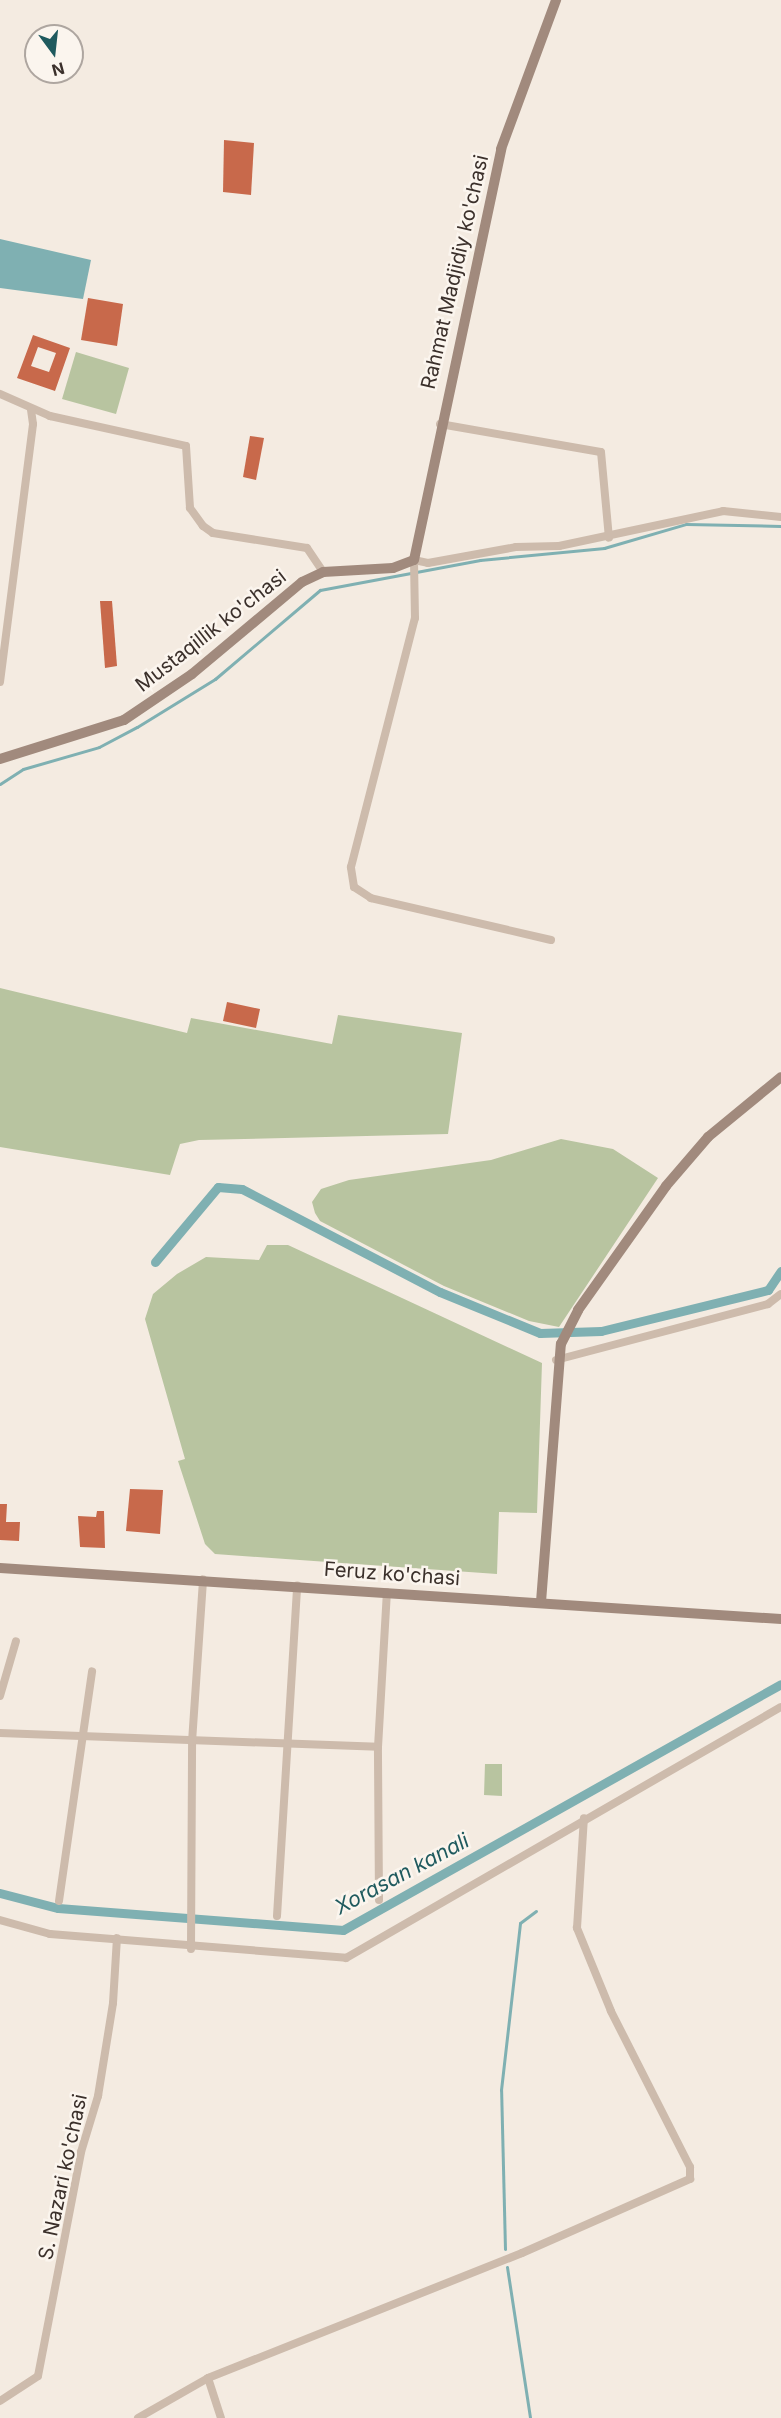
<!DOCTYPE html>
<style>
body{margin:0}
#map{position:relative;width:781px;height:2418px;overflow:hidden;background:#f4ebe1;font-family:Inter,sans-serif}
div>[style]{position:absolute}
.green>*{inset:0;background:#b8c4a0}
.water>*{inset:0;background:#7fb0b2}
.stream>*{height:3px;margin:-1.5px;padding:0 1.5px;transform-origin:1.5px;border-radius:1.5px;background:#7fb0b2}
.canal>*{height:9px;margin:-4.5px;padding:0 4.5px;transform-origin:4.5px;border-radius:4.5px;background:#7fb0b2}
.building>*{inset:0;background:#c8694b}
.street>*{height:8px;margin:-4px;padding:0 4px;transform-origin:4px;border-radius:4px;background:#cdbbac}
.secondary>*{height:10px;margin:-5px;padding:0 5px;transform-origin:5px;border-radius:5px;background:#a18a7d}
span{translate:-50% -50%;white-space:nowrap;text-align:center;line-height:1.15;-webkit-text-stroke:5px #fbf5ee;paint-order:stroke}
.street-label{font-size:20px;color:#3b302b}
.water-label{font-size:21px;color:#1f5a5e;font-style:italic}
.north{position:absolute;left:24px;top:24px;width:60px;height:60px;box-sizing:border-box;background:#fbf5ee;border:2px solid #aea6a0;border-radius:50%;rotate:165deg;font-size:16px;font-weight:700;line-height:24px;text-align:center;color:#3b302b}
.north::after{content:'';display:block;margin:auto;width:21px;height:27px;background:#1f5a5e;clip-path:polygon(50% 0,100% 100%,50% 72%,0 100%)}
</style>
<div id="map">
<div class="green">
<i style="clip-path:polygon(76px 352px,129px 368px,116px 414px,62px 399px)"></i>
<i style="clip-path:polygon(0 988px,187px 1033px,191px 1018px,332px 1044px,338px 1015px,462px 1033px,448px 1134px,199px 1140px,180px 1144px,170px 1175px,0 1147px)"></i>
<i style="clip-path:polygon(561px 1139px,613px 1149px,658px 1178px,559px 1327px,529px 1321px,444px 1286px,320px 1221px,315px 1213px,312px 1202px,321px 1189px,349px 1180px,491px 1160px)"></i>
<i style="clip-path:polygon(267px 1245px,288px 1245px,542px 1363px,537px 1513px,499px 1512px,497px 1574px,215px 1554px,205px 1544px,178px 1461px,185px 1459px,145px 1319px,153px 1294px,177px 1274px,206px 1257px,259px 1260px)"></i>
<i style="clip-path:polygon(485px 1764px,502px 1764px,502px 1796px,484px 1795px)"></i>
</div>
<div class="water">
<i style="clip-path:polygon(0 239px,91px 260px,83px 299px,0 288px)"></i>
</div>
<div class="stream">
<i style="left:0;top:784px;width:27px;rotate:-33deg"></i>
<i style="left:23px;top:769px;width:79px;rotate:-16.1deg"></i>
<i style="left:99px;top:747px;width:43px;rotate:-27.8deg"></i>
<i style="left:137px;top:727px;width:92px;rotate:-31.6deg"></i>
<i style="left:215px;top:679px;width:138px;rotate:-40.3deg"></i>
<i style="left:320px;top:590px;width:163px;rotate:-10.6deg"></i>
<i style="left:480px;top:560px;width:125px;rotate:-5.5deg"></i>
<i style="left:604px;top:548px;width:85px;rotate:-16.3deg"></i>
<i style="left:686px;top:524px;width:95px;rotate:1.2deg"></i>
<i style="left:505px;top:2249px;width:159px;rotate:-91.4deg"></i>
<i style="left:501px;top:2090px;width:168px;rotate:-83.5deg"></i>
<i style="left:520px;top:1923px;width:20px;rotate:-37deg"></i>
<i style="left:507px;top:2267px;width:153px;rotate:81.3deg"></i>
</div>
<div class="canal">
<i style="left:155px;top:1262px;width:98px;rotate:-50deg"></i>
<i style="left:218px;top:1187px;width:24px;rotate:5deg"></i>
<i style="left:242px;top:1189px;width:223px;rotate:27.5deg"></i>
<i style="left:440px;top:1292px;width:108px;rotate:22.3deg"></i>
<i style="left:540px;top:1333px;width:61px;rotate:-1.9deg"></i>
<i style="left:601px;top:1331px;width:172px;rotate:-13.8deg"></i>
<i style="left:768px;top:1290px;width:23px;rotate:-56deg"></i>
<i style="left:0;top:1893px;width:60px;rotate:14.5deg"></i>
<i style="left:58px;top:1908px;width:286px;rotate:4.4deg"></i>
<i style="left:343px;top:1930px;width:502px;rotate:-29.32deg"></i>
</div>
<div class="building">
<i style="clip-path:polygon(224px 140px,254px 143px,251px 195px,223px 192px)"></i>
<i style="clip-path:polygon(88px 298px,123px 304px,117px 346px,81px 340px)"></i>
<i style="clip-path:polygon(evenodd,33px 335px,70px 348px,55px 391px,17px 378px,33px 335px,38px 347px,56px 353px,49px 372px,31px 366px,38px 347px)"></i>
<i style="clip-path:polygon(250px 436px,264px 438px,256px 480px,243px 477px)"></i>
<i style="clip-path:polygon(100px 601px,112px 601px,117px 666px,105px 668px)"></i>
<i style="clip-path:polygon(227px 1002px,260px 1009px,256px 1028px,223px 1021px)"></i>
<i style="clip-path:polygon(130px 1489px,163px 1490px,160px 1534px,126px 1531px)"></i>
<i style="clip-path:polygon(0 1504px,7px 1504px,6px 1522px,20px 1522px,19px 1541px,0 1540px)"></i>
<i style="clip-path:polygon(97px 1511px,104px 1511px,105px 1548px,80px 1547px,78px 1516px,96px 1517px)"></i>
</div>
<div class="street">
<i style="left:0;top:394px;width:55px;rotate:23.7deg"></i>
<i style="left:50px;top:416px;width:139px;rotate:12.4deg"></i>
<i style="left:186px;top:446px;width:62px;rotate:86.3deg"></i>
<i style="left:190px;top:508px;width:22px;rotate:54deg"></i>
<i style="left:203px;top:526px;width:12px;rotate:35deg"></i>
<i style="left:213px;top:533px;width:95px;rotate:9.1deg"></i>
<i style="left:307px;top:548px;width:29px;rotate:56deg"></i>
<i style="left:440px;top:424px;width:163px;rotate:9.9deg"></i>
<i style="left:601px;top:452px;width:86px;rotate:84.7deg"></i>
<i style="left:0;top:682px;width:260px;rotate:-82.7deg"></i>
<i style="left:33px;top:424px;width:15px;rotate:-98deg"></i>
<i style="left:551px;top:940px;width:185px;rotate:-166.9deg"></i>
<i style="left:371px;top:898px;width:20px;rotate:-147deg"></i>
<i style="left:354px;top:887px;width:20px;rotate:-99deg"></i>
<i style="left:351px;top:867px;width:257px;rotate:-75.6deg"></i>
<i style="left:415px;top:618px;width:58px;rotate:-91deg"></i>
<i style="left:414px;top:560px;width:14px;rotate:12deg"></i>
<i style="left:428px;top:563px;width:89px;rotate:-10.3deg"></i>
<i style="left:516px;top:547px;width:43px;rotate:-1.3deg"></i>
<i style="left:559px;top:546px;width:168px;rotate:-12deg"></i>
<i style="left:723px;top:511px;width:58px;rotate:5.9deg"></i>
<i style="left:556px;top:1360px;width:219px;rotate:-14.8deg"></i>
<i style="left:768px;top:1304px;width:16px;rotate:-38deg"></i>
<i style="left:0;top:1696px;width:57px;rotate:-73.8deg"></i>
<i style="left:0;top:1733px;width:378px;rotate:2.1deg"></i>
<i style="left:379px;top:1900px;width:153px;rotate:-90.4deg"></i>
<i style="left:378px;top:1747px;width:155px;rotate:-86.7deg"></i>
<i style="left:59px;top:1901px;width:232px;rotate:-81.8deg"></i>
<i style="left:277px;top:1916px;width:331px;rotate:-86.5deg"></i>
<i style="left:0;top:1920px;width:52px;rotate:15.6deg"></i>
<i style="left:50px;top:1934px;width:297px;rotate:4.6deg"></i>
<i style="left:346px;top:1958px;width:502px;rotate:-29.99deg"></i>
<i style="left:191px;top:1949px;width:207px;rotate:-89.7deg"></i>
<i style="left:192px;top:1742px;width:163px;rotate:-86.1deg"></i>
<i style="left:208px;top:2378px;width:42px;rotate:72deg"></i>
<i style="left:0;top:2401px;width:45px;rotate:-33.3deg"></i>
<i style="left:38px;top:2376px;width:228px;rotate:-79.1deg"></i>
<i style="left:81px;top:2152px;width:59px;rotate:-73.1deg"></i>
<i style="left:98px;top:2096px;width:94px;rotate:-80.8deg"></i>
<i style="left:113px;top:2003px;width:65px;rotate:-86.5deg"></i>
<i style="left:138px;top:2418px;width:81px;rotate:-29.7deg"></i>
<i style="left:208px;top:2378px;width:338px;rotate:-21.7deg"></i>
<i style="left:522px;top:2253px;width:184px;rotate:-23.8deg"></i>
<i style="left:690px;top:2179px;width:12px;rotate:-90deg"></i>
<i style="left:690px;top:2167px;width:175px;rotate:-116.9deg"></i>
<i style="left:611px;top:2011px;width:90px;rotate:-112.3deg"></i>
<i style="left:577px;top:1928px;width:110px;rotate:-86.4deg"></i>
</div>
<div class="secondary">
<i style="left:0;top:759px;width:130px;rotate:-17.5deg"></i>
<i style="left:124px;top:720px;width:82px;rotate:-34.1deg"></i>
<i style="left:192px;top:674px;width:143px;rotate:-39.9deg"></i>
<i style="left:302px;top:582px;width:23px;rotate:-25deg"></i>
<i style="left:323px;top:572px;width:70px;rotate:-3.3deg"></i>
<i style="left:393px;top:568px;width:22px;rotate:-21deg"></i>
<i style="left:414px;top:560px;width:420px;rotate:-78deg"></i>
<i style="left:501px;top:149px;width:159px;rotate:-69.7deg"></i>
<i style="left:0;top:1568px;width:783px;rotate:3.74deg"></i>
<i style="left:541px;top:1602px;width:259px;rotate:-85.6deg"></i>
<i style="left:561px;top:1344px;width:38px;rotate:-63deg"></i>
<i style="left:578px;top:1310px;width:152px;rotate:-54.6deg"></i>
<i style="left:666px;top:1186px;width:65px;rotate:-49.4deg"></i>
<i style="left:708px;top:1137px;width:94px;rotate:-39.4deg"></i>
</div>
<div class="street-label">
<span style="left:455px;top:272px;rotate:-77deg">Rahmat Madjidiy ko'chasi</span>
<span style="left:211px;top:631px;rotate:-38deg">Mustaqillik ko'chasi</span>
<span style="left:392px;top:1574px;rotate:4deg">Feruz ko'chasi</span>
<span style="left:63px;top:2177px;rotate:-78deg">S. Nazari ko'chasi</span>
</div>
<div class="water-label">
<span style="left:402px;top:1874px;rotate:-28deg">Xorasan kanali</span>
</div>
<div class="north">N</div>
</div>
